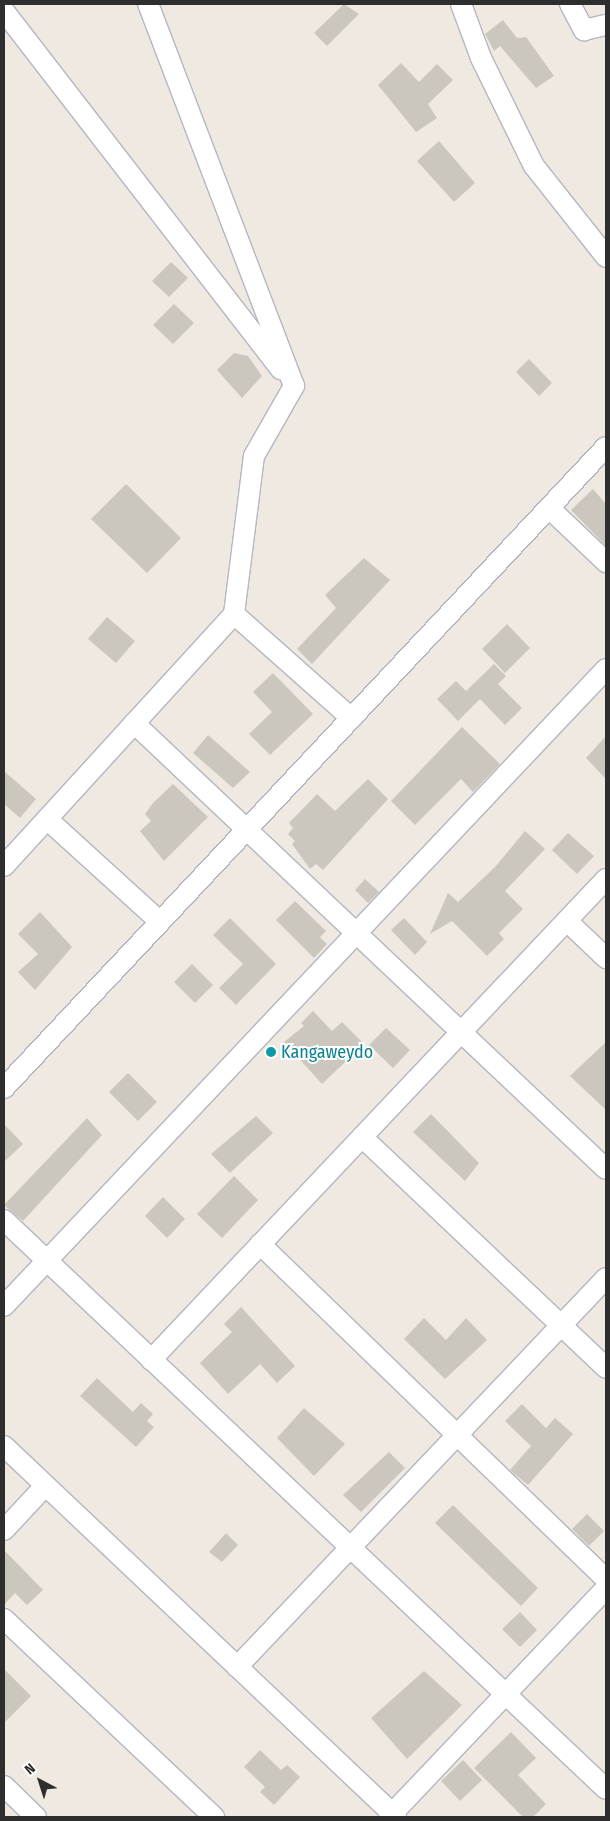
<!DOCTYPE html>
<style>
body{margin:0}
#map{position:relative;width:610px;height:1821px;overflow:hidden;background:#efe9e1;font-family:"Fira Sans Condensed",sans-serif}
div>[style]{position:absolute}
.building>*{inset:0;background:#cbc7bf}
.roads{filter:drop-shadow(1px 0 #b4b7c1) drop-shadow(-1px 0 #b4b7c1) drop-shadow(0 1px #b4b7c1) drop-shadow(0 -1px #b4b7c1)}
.street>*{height:20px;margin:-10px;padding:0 10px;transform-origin:10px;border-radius:10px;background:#fff}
.dots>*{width:14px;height:14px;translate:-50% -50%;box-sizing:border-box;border:2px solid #fff;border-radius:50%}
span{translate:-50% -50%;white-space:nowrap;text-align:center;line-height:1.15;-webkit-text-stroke:4px #fff;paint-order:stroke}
.culture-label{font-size:18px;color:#0d838f}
.left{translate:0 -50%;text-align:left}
.frame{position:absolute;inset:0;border:5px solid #2e2e2e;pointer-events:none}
.north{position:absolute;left:15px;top:1756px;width:50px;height:50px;-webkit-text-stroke:4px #fff;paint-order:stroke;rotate:320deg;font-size:14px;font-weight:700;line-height:20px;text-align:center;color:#2e2e2e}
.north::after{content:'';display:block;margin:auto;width:18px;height:22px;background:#2e2e2e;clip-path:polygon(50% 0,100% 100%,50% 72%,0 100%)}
</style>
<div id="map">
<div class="building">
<i style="clip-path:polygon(344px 4px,359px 14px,327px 46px,314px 33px)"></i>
<i style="clip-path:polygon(503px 20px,517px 38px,526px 37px,554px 76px,536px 88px,500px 46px,494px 51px,485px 34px)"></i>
<i style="clip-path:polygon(401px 63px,419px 82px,437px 64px,453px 80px,428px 104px,437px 118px,416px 132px,378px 85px)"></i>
<i style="clip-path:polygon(439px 141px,475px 183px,454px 202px,417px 161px)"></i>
<i style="clip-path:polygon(171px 262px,188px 278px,169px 297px,152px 281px)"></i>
<i style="clip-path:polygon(174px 304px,194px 323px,173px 344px,153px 325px)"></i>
<i style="clip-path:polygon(234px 353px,248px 356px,262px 376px,242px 398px,217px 370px)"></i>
<i style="clip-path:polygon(529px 359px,552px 383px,539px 396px,516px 372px)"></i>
<i style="clip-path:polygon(126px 484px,181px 538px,147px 573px,91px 519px)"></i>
<i style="clip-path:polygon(593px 489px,606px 504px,606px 546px,571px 510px)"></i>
<i style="clip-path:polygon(364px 558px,390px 580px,312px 664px,297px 649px,336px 608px,325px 595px)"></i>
<i style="clip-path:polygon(107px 617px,135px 641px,116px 663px,88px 639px)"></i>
<i style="clip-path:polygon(507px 624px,530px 648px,505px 673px,482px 649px)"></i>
<i style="clip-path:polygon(494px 664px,506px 676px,498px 684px,522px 708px,505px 725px,480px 699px,458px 721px,437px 699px,456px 681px,466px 691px)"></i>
<i style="clip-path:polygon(273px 673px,313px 714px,270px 755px,249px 734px,272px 712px,253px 692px)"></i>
<i style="clip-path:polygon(462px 727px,500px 764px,473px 792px,461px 779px,415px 825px,391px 801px)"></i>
<i style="clip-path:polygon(208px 735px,250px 772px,233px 788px,193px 753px)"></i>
<i style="clip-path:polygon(606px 736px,606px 779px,586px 758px)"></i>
<i style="clip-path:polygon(4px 771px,36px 799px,20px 818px,4px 804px)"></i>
<i style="clip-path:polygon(368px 779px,388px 799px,323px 870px,316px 864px,310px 869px,292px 844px,295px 841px,288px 834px,293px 828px,289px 823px,317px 794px,335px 811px)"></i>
<i style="clip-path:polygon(173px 784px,208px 817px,164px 861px,140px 831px,151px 821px,145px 814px,153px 803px)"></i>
<i style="clip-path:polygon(525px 831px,545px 849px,505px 891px,523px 909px,499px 933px,504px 939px,487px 956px,452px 921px,430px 934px,448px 893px,458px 902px,495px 867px)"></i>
<i style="clip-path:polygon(568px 833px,594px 856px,577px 874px,552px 850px)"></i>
<i style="clip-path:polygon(365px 879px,379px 892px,368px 903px,355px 890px)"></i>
<i style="clip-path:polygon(295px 901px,326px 931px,320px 937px,327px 944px,314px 958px,276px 920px)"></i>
<i style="clip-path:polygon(40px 912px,72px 947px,35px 990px,18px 972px,38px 954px,18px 934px)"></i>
<i style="clip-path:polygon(230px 918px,276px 964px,236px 1005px,219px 988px,243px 964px,213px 935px)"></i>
<i style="clip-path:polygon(404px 918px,427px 942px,415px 955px,391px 930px)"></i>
<i style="clip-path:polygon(192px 964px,213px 985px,195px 1003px,174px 982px)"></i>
<i style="clip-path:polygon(313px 1011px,332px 1031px,342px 1022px,364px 1044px,322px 1084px,284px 1042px,304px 1026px,301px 1023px)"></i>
<i style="clip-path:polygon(386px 1028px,410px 1050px,393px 1068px,369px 1045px)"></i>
<i style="clip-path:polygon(606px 1042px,606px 1110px,570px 1076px)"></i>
<i style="clip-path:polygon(128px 1073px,157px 1102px,138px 1121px,109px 1092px)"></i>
<i style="clip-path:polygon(431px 1114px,479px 1163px,465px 1181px,413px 1132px)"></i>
<i style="clip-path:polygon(256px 1116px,273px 1133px,230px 1173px,211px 1154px)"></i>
<i style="clip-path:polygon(87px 1118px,102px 1135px,23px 1221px,4px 1205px)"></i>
<i style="clip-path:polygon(4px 1124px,23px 1144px,4px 1162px)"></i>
<i style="clip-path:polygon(234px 1176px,258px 1200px,222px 1238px,197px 1214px)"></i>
<i style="clip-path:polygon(163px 1197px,185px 1219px,167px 1238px,145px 1216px)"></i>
<i style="clip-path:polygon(241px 1307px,295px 1366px,277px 1383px,260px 1364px,228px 1394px,200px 1363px,232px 1332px,224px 1324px)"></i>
<i style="clip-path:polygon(424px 1318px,446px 1340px,466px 1318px,487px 1340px,445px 1379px,404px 1339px)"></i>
<i style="clip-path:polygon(97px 1378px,133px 1412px,141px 1403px,153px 1414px,147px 1421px,154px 1427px,136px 1447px,80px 1396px)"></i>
<i style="clip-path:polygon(522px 1404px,546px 1428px,555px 1418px,573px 1434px,528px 1485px,510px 1470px,531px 1446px,505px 1421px)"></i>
<i style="clip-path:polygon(304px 1408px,345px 1444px,314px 1476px,277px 1438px)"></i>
<i style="clip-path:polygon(389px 1452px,405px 1468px,361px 1512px,343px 1495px)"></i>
<i style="clip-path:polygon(453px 1505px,538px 1588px,521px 1606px,435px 1523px)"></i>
<i style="clip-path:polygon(587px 1514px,604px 1531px,589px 1546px,572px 1529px)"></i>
<i style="clip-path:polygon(226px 1533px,238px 1545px,222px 1562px,209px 1552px)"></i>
<i style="clip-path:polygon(4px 1550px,43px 1590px,27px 1605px,15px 1593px,4px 1605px)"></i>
<i style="clip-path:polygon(520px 1612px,537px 1630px,520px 1647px,502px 1629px)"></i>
<i style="clip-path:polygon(4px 1669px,31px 1696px,4px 1723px)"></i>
<i style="clip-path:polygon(424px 1671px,462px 1705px,407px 1759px,371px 1718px)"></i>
<i style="clip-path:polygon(511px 1732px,536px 1758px,518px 1775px,546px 1804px,533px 1817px,523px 1817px,474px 1768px)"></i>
<i style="clip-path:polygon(260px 1750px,281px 1770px,287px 1765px,300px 1777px,274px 1805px,260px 1792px,265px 1787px,244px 1767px)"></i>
<i style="clip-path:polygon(463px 1760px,482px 1780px,460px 1801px,441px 1781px)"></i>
</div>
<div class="roads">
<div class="street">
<i style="left:461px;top:4px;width:58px;rotate:69.7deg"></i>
<i style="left:481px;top:58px;width:120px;rotate:63.9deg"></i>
<i style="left:534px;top:166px;width:116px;rotate:51.6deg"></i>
<i style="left:570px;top:4px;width:30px;rotate:62deg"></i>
<i style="left:584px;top:30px;width:23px;rotate:-13deg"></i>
<i style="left:4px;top:11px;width:453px;rotate:52.3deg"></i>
<i style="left:549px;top:508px;width:79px;rotate:43.5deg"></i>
<i style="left:234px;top:614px;width:157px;rotate:41.6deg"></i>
<i style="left:134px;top:723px;width:649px;rotate:43.38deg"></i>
<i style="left:47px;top:819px;width:153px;rotate:42.3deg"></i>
<i style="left:4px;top:866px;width:341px;rotate:-47.6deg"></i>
<i style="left:234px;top:614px;width:159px;rotate:-82.8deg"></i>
<i style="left:254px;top:456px;width:81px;rotate:-60.3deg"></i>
<i style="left:294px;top:386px;width:409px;rotate:-110.9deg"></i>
<i style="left:567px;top:921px;width:54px;rotate:43.5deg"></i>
<i style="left:4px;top:1088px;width:879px;rotate:-46.8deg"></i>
<i style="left:362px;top:1137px;width:336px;rotate:43.4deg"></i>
<i style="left:4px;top:1220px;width:828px;rotate:43.39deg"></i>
<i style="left:260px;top:1244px;width:482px;rotate:44.1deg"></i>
<i style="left:4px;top:1306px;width:876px;rotate:-46.62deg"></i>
<i style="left:151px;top:1360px;width:662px;rotate:-46.59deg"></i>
<i style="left:4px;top:1446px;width:540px;rotate:43.42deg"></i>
<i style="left:4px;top:1530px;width:60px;rotate:-47deg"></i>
<i style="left:4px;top:1619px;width:289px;rotate:43.3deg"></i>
<i style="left:237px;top:1667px;width:536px;rotate:-46.51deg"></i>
<i style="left:4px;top:1786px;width:45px;rotate:44.1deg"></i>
<i style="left:389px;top:1817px;width:315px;rotate:-46.5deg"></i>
</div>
</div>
<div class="dots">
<i style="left:271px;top:1052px;background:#0f9aa8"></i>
</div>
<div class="culture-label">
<span class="left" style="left:281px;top:1052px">Kangaweydo</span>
</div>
<div class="frame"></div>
<div class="north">N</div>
</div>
